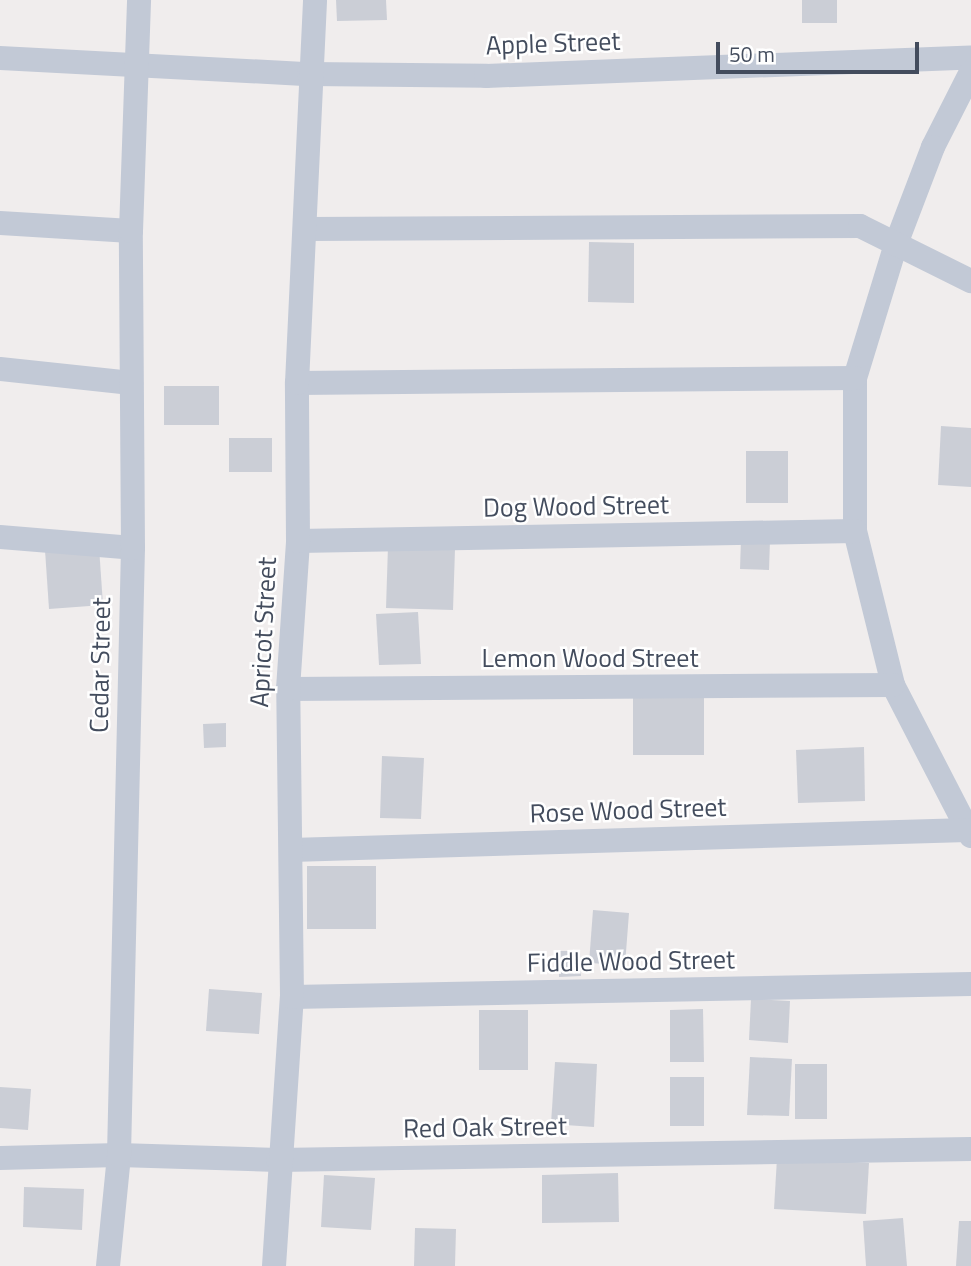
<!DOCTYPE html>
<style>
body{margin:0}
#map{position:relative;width:971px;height:1266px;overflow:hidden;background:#f0eded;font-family:"Titillium Web",sans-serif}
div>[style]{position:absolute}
.building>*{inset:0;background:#cbced6}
.street>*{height:24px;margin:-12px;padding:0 12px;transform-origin:12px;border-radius:12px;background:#c2c9d6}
span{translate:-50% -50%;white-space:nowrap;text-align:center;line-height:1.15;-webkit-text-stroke:5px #fff;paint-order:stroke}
.street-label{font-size:26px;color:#434c5d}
.scale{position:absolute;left:716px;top:42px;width:203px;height:32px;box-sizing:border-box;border:4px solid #434c5d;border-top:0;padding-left:9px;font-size:21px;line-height:24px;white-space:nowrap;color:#434c5d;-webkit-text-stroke:5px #fff;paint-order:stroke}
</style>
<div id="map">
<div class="building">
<i style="clip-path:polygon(336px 0,386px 0,387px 20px,337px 21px)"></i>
<i style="clip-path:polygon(802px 0,837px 0,837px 23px,802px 23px)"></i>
<i style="clip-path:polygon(589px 242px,634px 243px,634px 303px,588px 302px)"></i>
<i style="clip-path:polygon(164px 386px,219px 386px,219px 425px,164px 425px)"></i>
<i style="clip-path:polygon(941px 426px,971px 428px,971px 487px,938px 485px)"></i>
<i style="clip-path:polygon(229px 438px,272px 438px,272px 472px,229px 472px)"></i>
<i style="clip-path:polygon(746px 451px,788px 451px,788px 503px,746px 503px)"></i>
<i style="clip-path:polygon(741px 539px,770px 540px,769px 570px,740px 569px)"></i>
<i style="clip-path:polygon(388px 546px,455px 549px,453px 610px,386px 608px)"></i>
<i style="clip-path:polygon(99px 547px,103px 605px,49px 609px,45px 550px)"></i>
<i style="clip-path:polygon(418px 612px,421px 664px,379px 665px,376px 614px)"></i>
<i style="clip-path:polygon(633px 696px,704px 696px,704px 755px,633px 755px)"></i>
<i style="clip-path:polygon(226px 723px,226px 747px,204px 748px,203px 724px)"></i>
<i style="clip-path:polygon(864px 747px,865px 801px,798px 803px,796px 750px)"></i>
<i style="clip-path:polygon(382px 756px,424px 758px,421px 819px,380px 818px)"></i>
<i style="clip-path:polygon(307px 866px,376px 866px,376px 929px,307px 929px)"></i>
<i style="clip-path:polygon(593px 910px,629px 913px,625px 965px,589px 963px)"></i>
<i style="clip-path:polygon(559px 951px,580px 951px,581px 976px,559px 977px)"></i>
<i style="clip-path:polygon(209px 989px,262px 993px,259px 1034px,206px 1031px)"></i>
<i style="clip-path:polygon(751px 999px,790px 1001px,788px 1043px,749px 1040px)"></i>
<i style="clip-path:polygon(703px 1009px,704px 1062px,670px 1062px,670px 1010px)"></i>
<i style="clip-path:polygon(479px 1010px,528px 1010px,528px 1070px,479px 1070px)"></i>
<i style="clip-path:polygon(750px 1057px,792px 1059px,789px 1116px,747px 1115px)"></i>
<i style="clip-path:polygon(555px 1062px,597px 1064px,594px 1127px,551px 1124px)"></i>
<i style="clip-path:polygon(795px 1064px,827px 1064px,827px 1119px,795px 1119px)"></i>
<i style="clip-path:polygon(670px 1077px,704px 1077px,704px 1126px,670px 1126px)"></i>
<i style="clip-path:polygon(0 1087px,31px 1089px,28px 1130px,0 1128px)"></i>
<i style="clip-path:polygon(777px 1158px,869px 1163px,866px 1214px,774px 1209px)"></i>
<i style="clip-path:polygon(618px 1173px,619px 1222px,542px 1223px,542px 1175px)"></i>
<i style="clip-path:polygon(324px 1175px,375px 1178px,371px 1230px,321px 1227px)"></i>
<i style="clip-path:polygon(24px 1187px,84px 1189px,82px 1230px,23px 1227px)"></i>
<i style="clip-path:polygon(903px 1218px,907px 1266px,866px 1266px,863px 1221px)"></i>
<i style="clip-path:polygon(959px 1221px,971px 1221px,971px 1266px,956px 1266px)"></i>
<i style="clip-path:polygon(415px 1228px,456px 1229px,455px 1266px,414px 1266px)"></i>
</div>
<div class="street">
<i style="left:0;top:58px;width:309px;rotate:3deg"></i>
<i style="left:309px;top:74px;width:177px;rotate:0.6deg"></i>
<i style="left:486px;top:76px;width:485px;rotate:-2.2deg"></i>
<i style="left:971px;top:72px;width:84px;rotate:116.9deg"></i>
<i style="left:933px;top:147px;width:104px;rotate:110.9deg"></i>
<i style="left:896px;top:244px;width:140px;rotate:107deg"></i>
<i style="left:855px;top:378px;width:153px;rotate:90deg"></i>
<i style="left:855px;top:531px;width:159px;rotate:76.1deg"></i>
<i style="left:893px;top:685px;width:170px;rotate:62.7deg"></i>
<i style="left:0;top:223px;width:131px;rotate:3.5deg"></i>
<i style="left:307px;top:229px;width:553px;rotate:-0.31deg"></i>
<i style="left:860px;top:226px;width:124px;rotate:26.4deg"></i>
<i style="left:0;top:369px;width:132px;rotate:6.1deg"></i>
<i style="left:297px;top:383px;width:558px;rotate:-0.51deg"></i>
<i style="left:0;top:537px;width:133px;rotate:4.7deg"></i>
<i style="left:298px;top:541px;width:557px;rotate:-1.03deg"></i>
<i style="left:288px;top:689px;width:605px;rotate:-0.38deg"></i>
<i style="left:291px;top:850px;width:677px;rotate:-1.69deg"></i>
<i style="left:292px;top:997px;width:679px;rotate:-1.1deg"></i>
<i style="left:0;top:1158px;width:119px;rotate:-1.4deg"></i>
<i style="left:119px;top:1155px;width:159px;rotate:1.8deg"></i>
<i style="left:278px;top:1160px;width:693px;rotate:-0.91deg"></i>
<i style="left:108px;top:1266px;width:112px;rotate:-84.3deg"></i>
<i style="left:119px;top:1155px;width:607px;rotate:-88.68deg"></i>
<i style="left:133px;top:548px;width:317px;rotate:-90.4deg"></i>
<i style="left:131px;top:231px;width:231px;rotate:-88deg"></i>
<i style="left:274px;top:1266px;width:270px;rotate:-86.2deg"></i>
<i style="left:292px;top:997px;width:308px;rotate:-90.7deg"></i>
<i style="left:288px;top:689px;width:148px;rotate:-86.1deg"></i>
<i style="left:298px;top:541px;width:158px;rotate:-90.4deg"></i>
<i style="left:297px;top:383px;width:383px;rotate:-87.3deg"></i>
</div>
<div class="street-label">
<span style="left:553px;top:43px;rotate:-2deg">Apple Street</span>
<span style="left:576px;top:506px;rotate:-1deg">Dog Wood Street</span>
<span style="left:263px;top:632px;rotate:-87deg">Apricot Street</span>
<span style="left:590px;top:658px">Lemon Wood Street</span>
<span style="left:100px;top:665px;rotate:-89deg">Cedar Street</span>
<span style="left:628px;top:810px;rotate:-2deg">Rose Wood Street</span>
<span style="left:631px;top:961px;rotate:-1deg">Fiddle Wood Street</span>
<span style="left:485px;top:1127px;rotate:-1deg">Red Oak Street</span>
</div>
<div class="scale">50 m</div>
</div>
